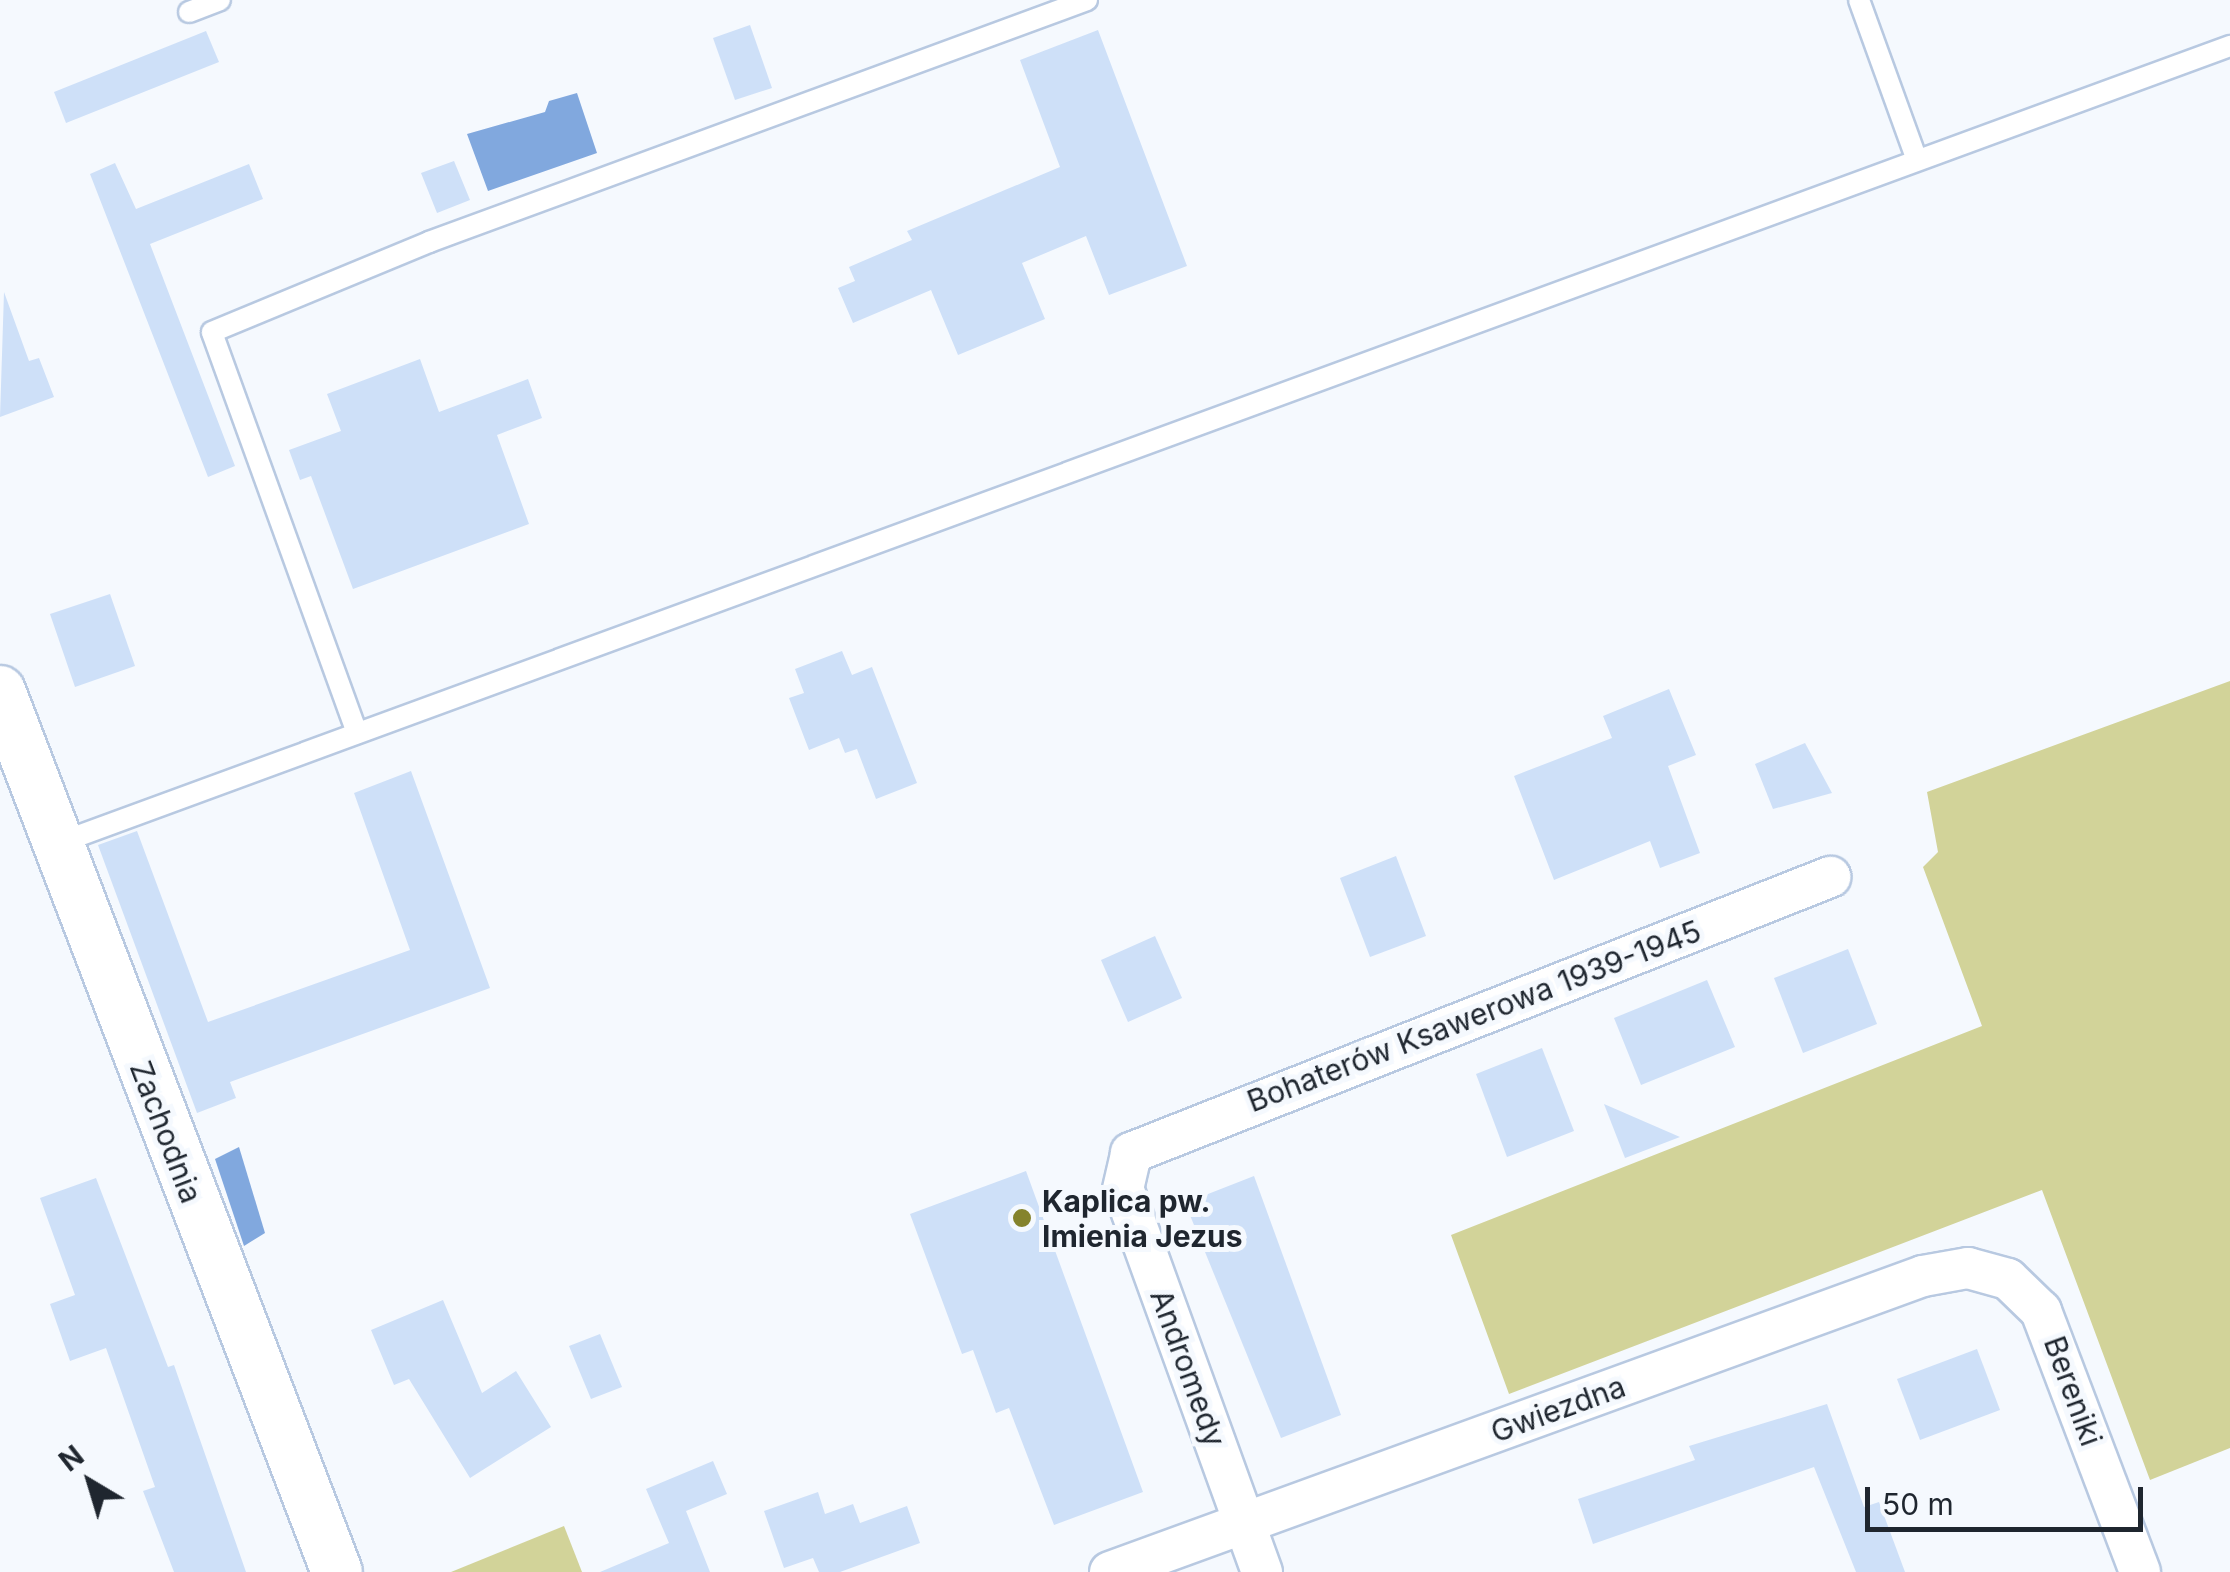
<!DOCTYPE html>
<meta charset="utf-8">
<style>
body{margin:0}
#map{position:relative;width:2230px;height:1572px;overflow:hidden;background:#f5f9fe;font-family:Inter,sans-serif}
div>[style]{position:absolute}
.green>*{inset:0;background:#d2d399}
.water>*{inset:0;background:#81a8de}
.building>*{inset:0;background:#cee0f8}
.roads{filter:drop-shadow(2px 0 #b8c9e1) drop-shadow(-2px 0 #b8c9e1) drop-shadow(0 2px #b8c9e1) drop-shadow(0 -2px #b8c9e1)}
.service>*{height:20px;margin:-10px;padding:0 10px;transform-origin:10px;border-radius:10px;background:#fff}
.minor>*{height:40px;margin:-20px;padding:0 20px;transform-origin:20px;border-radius:20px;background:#fff}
.tertiary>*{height:50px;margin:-25px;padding:0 25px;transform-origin:25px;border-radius:25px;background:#fff}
.dots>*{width:28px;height:28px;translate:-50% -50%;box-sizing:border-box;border:5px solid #f5f9fe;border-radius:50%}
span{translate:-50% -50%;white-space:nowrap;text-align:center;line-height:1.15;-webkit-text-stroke:10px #f5f9fe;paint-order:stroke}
.street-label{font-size:30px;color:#1f262f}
.poi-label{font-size:30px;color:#1f262f;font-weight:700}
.left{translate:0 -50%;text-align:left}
.north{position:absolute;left:40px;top:1432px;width:100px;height:100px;-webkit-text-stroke:8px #f5f9fe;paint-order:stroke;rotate:322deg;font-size:28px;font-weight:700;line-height:40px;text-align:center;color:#1f262f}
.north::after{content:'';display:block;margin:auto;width:35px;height:45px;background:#1f262f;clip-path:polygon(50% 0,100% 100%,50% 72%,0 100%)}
.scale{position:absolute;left:1865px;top:1487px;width:278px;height:45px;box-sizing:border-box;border:5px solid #1f262f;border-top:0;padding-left:12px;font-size:30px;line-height:35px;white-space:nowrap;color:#1f262f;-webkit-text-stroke:8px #f5f9fe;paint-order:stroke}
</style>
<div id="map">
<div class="green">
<i style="clip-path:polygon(2230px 681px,2230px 1448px,2150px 1480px,2042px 1190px,1509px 1394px,1451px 1235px,1982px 1026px,1923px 867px,1938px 852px,1927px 792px)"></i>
<i style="clip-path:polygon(564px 1526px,582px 1572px,451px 1572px)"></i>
</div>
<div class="water">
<i style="clip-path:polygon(577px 93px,597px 153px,488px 191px,467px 134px,545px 112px,549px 101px)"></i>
<i style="clip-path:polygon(239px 1147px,265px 1233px,244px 1246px,215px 1159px)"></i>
</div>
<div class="building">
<i style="clip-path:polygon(750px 25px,772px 88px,735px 100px,713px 38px)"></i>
<i style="clip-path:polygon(1098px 30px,1187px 266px,1109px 295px,1086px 236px,1022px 263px,1045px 319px,958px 355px,931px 290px,853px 323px,838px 288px,855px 281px,849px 267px,912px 240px,907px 231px,1060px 167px,1020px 60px)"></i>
<i style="clip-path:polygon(206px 31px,219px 62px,66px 123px,54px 92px)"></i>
<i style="clip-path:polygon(454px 161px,470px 200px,437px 213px,421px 173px)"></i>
<i style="clip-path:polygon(115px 163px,136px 209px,249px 164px,263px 199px,150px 244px,235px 466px,208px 477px,90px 174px)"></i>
<i style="clip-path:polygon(4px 292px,29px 361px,39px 358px,54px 397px,0 417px)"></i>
<i style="clip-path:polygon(420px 359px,439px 412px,528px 379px,542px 418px,497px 435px,529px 524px,353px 589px,311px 476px,300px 480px,289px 450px,341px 431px,327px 394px)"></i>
<i style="clip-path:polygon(110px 594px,135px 666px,75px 687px,50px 614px)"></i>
<i style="clip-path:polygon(842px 651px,852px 675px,872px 667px,917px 783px,876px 799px,857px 749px,845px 753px,839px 738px,809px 750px,789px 698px,804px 693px,795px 669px)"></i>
<i style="clip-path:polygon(1669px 689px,1696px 755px,1668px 766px,1700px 853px,1660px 868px,1650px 841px,1554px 880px,1514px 776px,1612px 738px,1603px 716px)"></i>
<i style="clip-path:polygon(1805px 743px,1832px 793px,1773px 809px,1755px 764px)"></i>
<i style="clip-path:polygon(411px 771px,490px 988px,230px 1082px,236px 1098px,197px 1113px,98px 845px,137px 831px,208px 1022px,410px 950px,354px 793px)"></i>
<i style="clip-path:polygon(1396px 856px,1426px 936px,1370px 957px,1340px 878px)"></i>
<i style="clip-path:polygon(1155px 936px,1182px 998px,1128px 1022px,1101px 960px)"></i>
<i style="clip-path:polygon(1848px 949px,1877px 1024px,1803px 1053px,1774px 978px)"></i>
<i style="clip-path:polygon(1707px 980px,1735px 1047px,1641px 1085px,1614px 1018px)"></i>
<i style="clip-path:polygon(1542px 1048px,1574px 1131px,1507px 1157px,1476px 1074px)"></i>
<i style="clip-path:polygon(1604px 1104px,1680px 1137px,1625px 1158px)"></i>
<i style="clip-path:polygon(1026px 1171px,1143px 1492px,1054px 1525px,1009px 1408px,996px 1413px,973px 1350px,962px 1354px,910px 1214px)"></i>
<i style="clip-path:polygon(1254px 1176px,1341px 1415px,1281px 1438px,1185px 1203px)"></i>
<i style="clip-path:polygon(96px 1178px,168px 1367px,174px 1365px,246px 1572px,174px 1572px,143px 1491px,155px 1487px,106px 1348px,70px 1361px,50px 1304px,75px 1295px,40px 1198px)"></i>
<i style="clip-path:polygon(443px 1300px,482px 1393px,516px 1371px,551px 1427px,470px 1478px,409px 1379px,394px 1385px,371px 1330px)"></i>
<i style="clip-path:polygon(600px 1334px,622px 1387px,591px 1399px,569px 1346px)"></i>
<i style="clip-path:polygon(1977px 1349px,2000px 1410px,1920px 1440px,1897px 1379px)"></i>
<i style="clip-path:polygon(1827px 1404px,1864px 1507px,1879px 1502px,1905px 1572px,1856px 1572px,1814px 1467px,1593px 1544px,1578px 1499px,1695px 1460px,1689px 1446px)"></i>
<i style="clip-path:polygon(713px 1461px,727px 1494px,686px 1511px,710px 1572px,600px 1572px,669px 1543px,646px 1489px)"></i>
<i style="clip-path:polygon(818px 1492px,825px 1514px,853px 1504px,860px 1523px,907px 1506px,920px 1543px,840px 1572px,819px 1572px,813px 1558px,784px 1568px,764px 1511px)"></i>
</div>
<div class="roads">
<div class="service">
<i style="left:1859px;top:0;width:170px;rotate:70.1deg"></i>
<i style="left:189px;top:12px;width:33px;rotate:-21deg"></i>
<i style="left:357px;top:733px;width:426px;rotate:-109.9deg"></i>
<i style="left:212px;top:332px;width:235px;rotate:-22.5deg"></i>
<i style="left:429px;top:242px;width:701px;rotate:-20.19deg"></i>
<i style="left:59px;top:843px;width:2313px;rotate:-20.16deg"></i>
</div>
<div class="minor">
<i style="left:1110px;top:1572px;width:865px;rotate:-20.01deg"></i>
<i style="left:1923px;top:1276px;width:46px;rotate:-10.1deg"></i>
<i style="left:1968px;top:1268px;width:41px;rotate:15.4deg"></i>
<i style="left:2008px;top:1279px;width:46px;rotate:44.1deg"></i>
<i style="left:2041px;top:1311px;width:279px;rotate:69.2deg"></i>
<i style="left:1262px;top:1572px;width:407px;rotate:-109.9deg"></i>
<i style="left:1123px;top:1189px;width:37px;rotate:-77deg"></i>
<i style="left:1131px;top:1153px;width:752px;rotate:-21.55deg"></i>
</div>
<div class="tertiary">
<i style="left:0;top:691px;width:943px;rotate:69.07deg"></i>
</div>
</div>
<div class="dots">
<i style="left:1022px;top:1218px;background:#85832c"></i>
</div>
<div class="street-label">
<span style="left:1474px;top:1016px;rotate:-21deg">Bohaterów Ksawerowa 1939-1945</span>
<span style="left:166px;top:1132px;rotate:69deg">Zachodnia</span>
<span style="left:1188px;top:1368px;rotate:70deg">Andromedy</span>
<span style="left:2073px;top:1391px;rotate:70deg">Bereniki</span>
<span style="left:1558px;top:1409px;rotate:-20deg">Gwiezdna</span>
</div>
<div class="poi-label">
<span class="left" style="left:1042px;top:1218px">Kaplica pw.<br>Imienia Jezus</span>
</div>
<div class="north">N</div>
<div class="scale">50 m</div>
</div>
